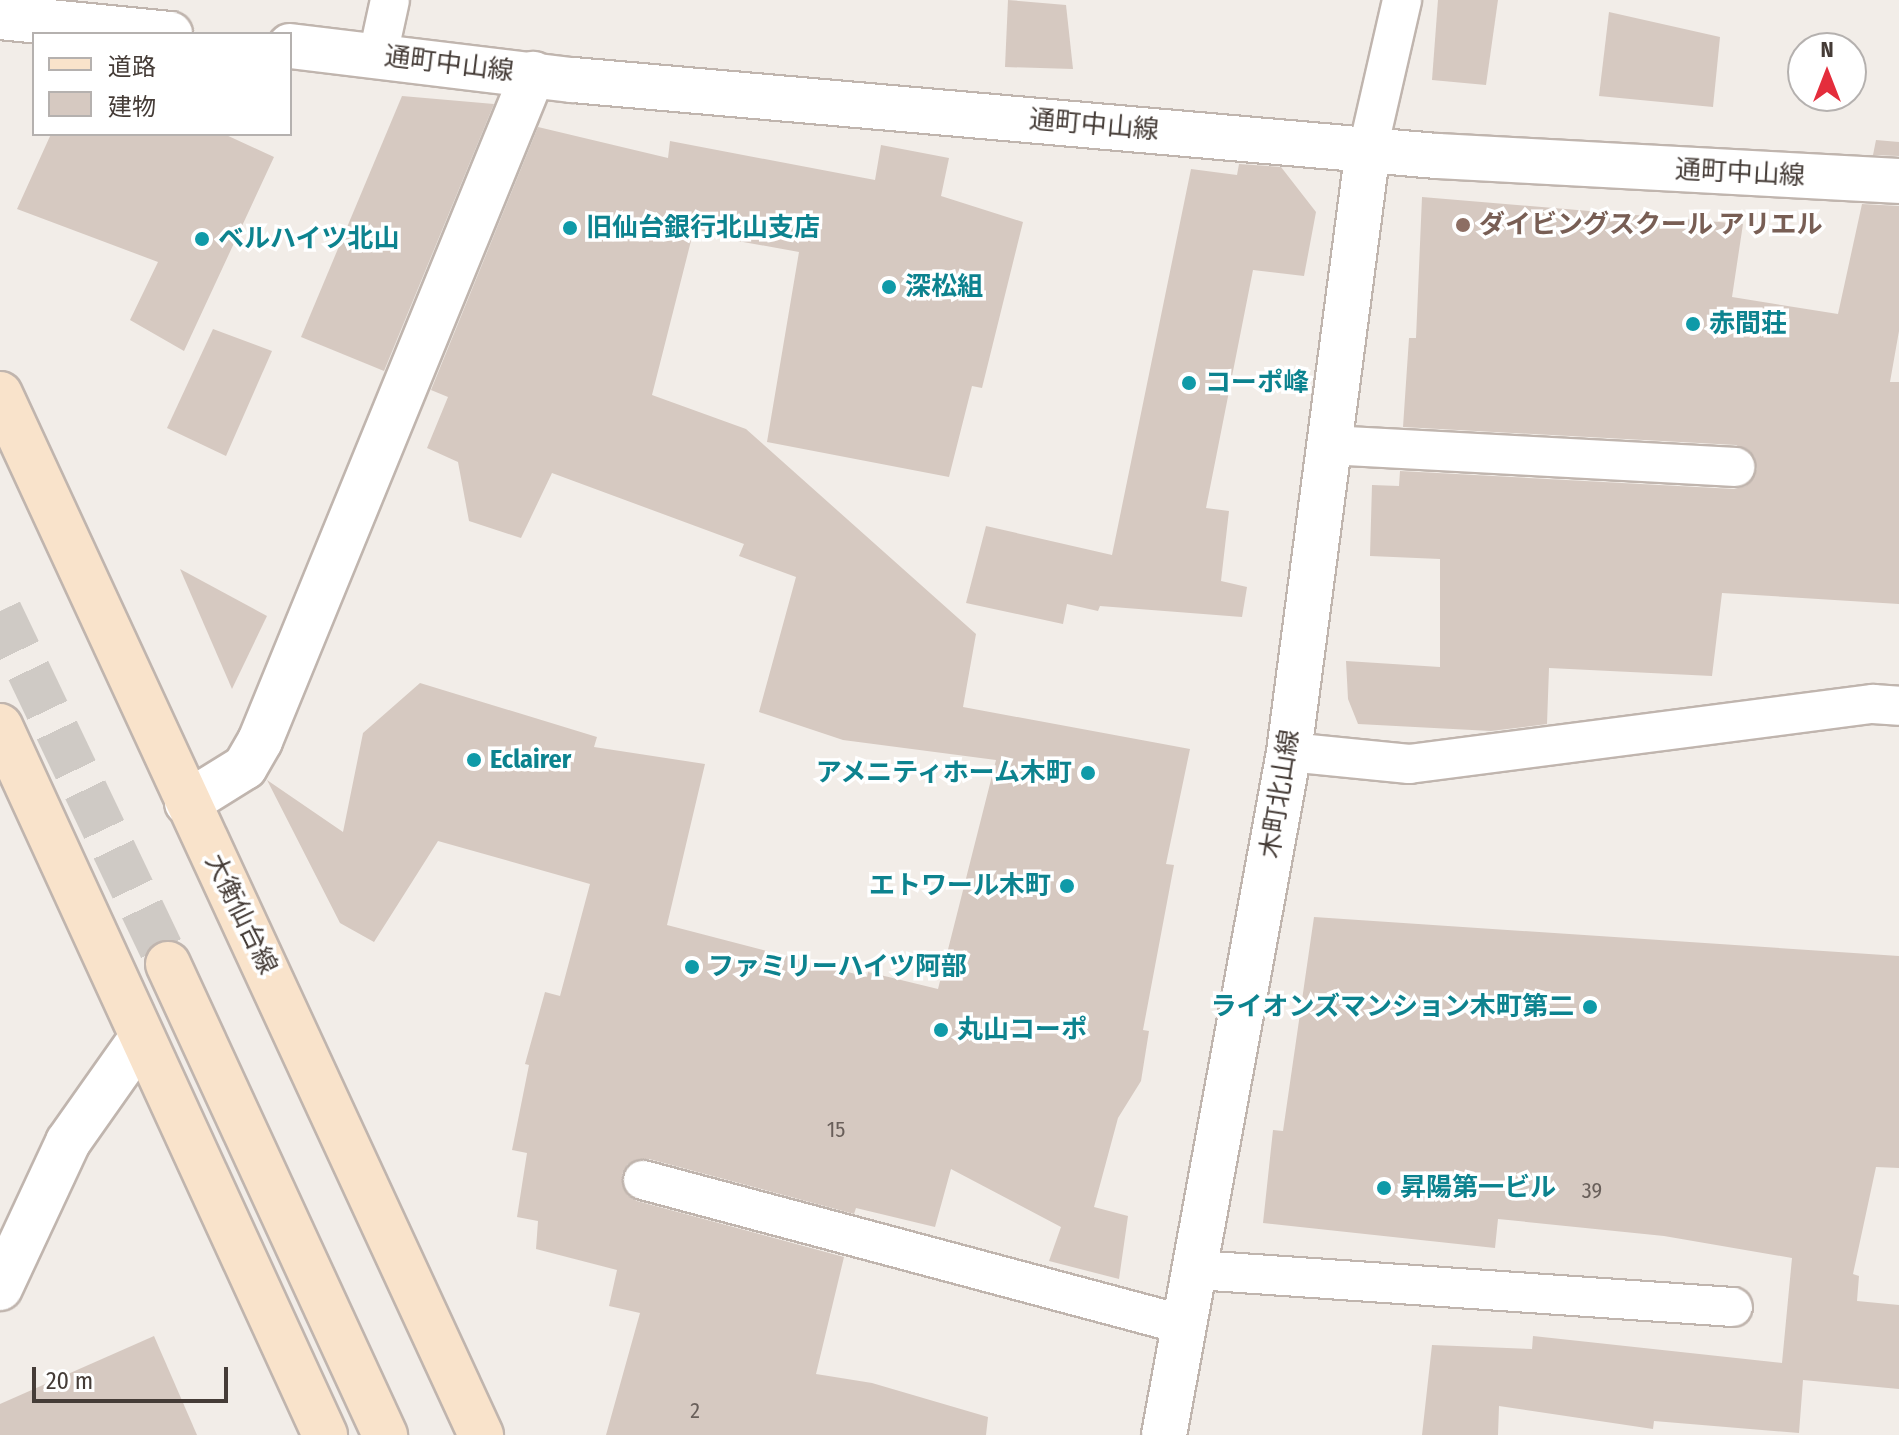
<!DOCTYPE html>
<meta charset="utf-8">
<style>
body{margin:0}
#map{position:relative;width:1899px;height:1435px;overflow:hidden;background:#f2ede8;font-family:"Fira Sans Condensed","Noto Sans JP",sans-serif}
div>[style]{position:absolute}
.building>*{inset:0;background:#d6c9c1}
.secondary-tunnel>*{height:44px;margin-top:-22px;transform-origin:0;background:repeating-linear-gradient(90deg,#cfcac5 0 44px,transparent 0 66px)}
.roads{filter:drop-shadow(2px 0 #c0b5ae) drop-shadow(-2px 0 #c0b5ae) drop-shadow(0 2px #c0b5ae) drop-shadow(0 -2px #c0b5ae)}
.service>*{height:38px;margin:-19px;padding:0 19px;transform-origin:19px;border-radius:19px;background:#fff}
.minor>*{height:44px;margin:-22px;padding:0 22px;transform-origin:22px;border-radius:22px;background:#fff}
.tertiary>*{height:44px;margin:-22px;padding:0 22px;transform-origin:22px;border-radius:22px;background:#fff}
.secondary>*{height:44px;margin:-22px;padding:0 22px;transform-origin:22px;border-radius:22px;background:#f9e3cb}
.dots>*{width:22px;height:22px;translate:-50% -50%;box-sizing:border-box;border:4px solid #fff;border-radius:50%}
span{translate:-50% -50%;white-space:nowrap;text-align:center;line-height:1.15;-webkit-text-stroke:7px #fff;paint-order:stroke}
.number-label{font-size:22px;color:#695f5a}
.number-label span{-webkit-text-stroke-width:0}
.street-label{font-size:26px;color:#453c37}
.education-label{font-size:26px;color:#785e54;font-weight:700}
.left{translate:0 -50%;text-align:left}
.culture-label{font-size:26px;color:#0d838f;font-weight:700}
.right{translate:-100% -50%;text-align:right}
.legend{position:absolute;left:32px;top:32px;width:260px;height:104px;box-sizing:border-box;background:#fff;border:2px solid #b5b1af;margin:0;padding:10px 14px;list-style:none;font-size:24px;color:#453c37}
.legend li{display:flex;align-items:center;gap:16px;height:40px}
.legend b{width:40px;border:2px solid #b5b1af}
.north{position:absolute;left:1787px;top:32px;width:80px;height:80px;box-sizing:border-box;background:#fff;border:2px solid #b5b1af;border-radius:50%;rotate:0deg;font-size:22px;font-weight:700;line-height:32px;text-align:center;color:#453c37}
.north::after{content:'';display:block;margin:auto;width:28px;height:36px;background:#e42d3c;clip-path:polygon(50% 0,100% 100%,50% 72%,0 100%)}
.scale{position:absolute;left:32px;top:1367px;width:196px;height:36px;box-sizing:border-box;border:4px solid #453c37;border-top:0;padding-left:10px;font-size:24px;line-height:28px;white-space:nowrap;color:#453c37;-webkit-text-stroke:6px #fff;paint-order:stroke}
</style>
<div id="map">
<div class="building">
<i style="clip-path:polygon(1008px 0,1066px 5px,1073px 69px,1005px 67px)"></i>
<i style="clip-path:polygon(1438px 0,1498px 0,1486px 85px,1432px 80px)"></i>
<i style="clip-path:polygon(1609px 12px,1720px 37px,1713px 107px,1599px 96px)"></i>
<i style="clip-path:polygon(402px 96px,494px 104px,384px 371px,301px 337px)"></i>
<i style="clip-path:polygon(538px 127px,668px 158px,670px 141px,875px 180px,881px 145px,949px 158px,941px 196px,1023px 222px,982px 388px,972px 386px,949px 477px,767px 442px,799px 252px,693px 233px,652px 395px,746px 429px,976px 634px,963px 707px,1190px 749px,1166px 864px,1174px 865px,1143px 1030px,1149px 1031px,1141px 1081px,1118px 1118px,1094px 1207px,1128px 1216px,1119px 1279px,1049px 1261px,1061px 1227px,951px 1169px,935px 1227px,856px 1208px,854px 1214px,649px 1159px,628px 1164px,622px 1175px,627px 1195px,637px 1201px,844px 1257px,816px 1374px,872px 1383px,988px 1417px,986px 1435px,606px 1435px,640px 1313px,609px 1306px,617px 1270px,536px 1249px,538px 1221px,517px 1217px,527px 1153px,512px 1150px,529px 1065px,525px 1064px,545px 992px,560px 996px,590px 884px,438px 841px,374px 942px,340px 923px,267px 780px,343px 832px,363px 733px,420px 683px,597px 737px,594px 747px,705px 764px,667px 925px,867px 977px,868px 972px,938px 989px,996px 760px,843px 740px,759px 712px,796px 577px,739px 556px,744px 544px,552px 473px,521px 538px,469px 521px,458px 462px,427px 448px,448px 397px,431px 390px)"></i>
<i style="clip-path:polygon(51px 134px,224px 134px,274px 157px,184px 351px,130px 320px,158px 262px,17px 209px)"></i>
<i style="clip-path:polygon(1876px 140px,1899px 142px,1899px 156px,1873px 155px)"></i>
<i style="clip-path:polygon(1239px 164px,1281px 167px,1316px 212px,1304px 276px,1253px 270px,1206px 508px,1229px 511px,1221px 581px,1247px 587px,1242px 617px,1100px 606px,1098px 611px,1067px 604px,1063px 624px,966px 603px,986px 526px,1112px 555px,1191px 169px,1237px 175px)"></i>
<i style="clip-path:polygon(1422px 197px,1743px 224px,1732px 297px,1838px 314px,1862px 204px,1899px 206px,1899px 331px,1890px 382px,1899px 382px,1899px 604px,1722px 593px,1712px 676px,1549px 668px,1547px 724px,1491px 731px,1358px 724px,1348px 699px,1346px 661px,1440px 667px,1440px 559px,1370px 556px,1372px 485px,1399px 486px,1400px 471px,1734px 489px,1746px 486px,1757px 469px,1754px 456px,1736px 445px,1403px 427px,1409px 338px,1416px 338px)"></i>
<i style="clip-path:polygon(213px 329px,272px 351px,226px 456px,167px 428px)"></i>
<i style="clip-path:polygon(180px 569px,267px 616px,232px 689px)"></i>
<i style="clip-path:polygon(1314px 917px,1899px 956px,1899px 1168px,1876px 1167px,1853px 1274px,1859px 1276px,1857px 1301px,1899px 1305px,1899px 1389px,1803px 1380px,1799px 1433px,1654px 1421px,1653px 1429px,1499px 1406px,1498px 1435px,1422px 1435px,1432px 1345px,1532px 1349px,1533px 1336px,1782px 1363px,1792px 1258px,1664px 1236px,1498px 1219px,1495px 1248px,1263px 1223px,1273px 1130px,1283px 1131px)"></i>
<i style="clip-path:polygon(154px 1336px,197px 1435px,0 1435px,0 1404px)"></i>
</div>
<div class="secondary-tunnel">
<i style="left:0;top:611px;width:391px;rotate:64.5deg"></i>
</div>
<div class="roads">
<div class="service">
<i style="left:378px;top:55px;width:56px;rotate:-77.7deg"></i>
<i style="left:1368px;top:149px;width:153px;rotate:-77.1deg"></i>
<i style="left:1329px;top:445px;width:407px;rotate:3.1deg"></i>
<i style="left:1289px;top:752px;width:121px;rotate:5.7deg"></i>
<i style="left:1409px;top:764px;width:468px;rotate:-7.4deg"></i>
<i style="left:1873px;top:704px;width:26px;rotate:4deg"></i>
<i style="left:643px;top:1180px;width:561px;rotate:14.98deg"></i>
<i style="left:1197px;top:1270px;width:537px;rotate:3.95deg"></i>
</div>
<div class="minor">
<i style="left:187px;top:803px;width:68px;rotate:-31.8deg"></i>
<i style="left:245px;top:767px;width:30px;rotate:-60deg"></i>
<i style="left:260px;top:741px;width:721px;rotate:-67.74deg"></i>
<i style="left:0;top:1288px;width:161px;rotate:-65deg"></i>
<i style="left:68px;top:1142px;width:128px;rotate:-54.8deg"></i>
<i style="left:1164px;top:1435px;width:694px;rotate:-79.63deg"></i>
<i style="left:1289px;top:752px;width:608px;rotate:-82.54deg"></i>
</div>
<div class="tertiary">
<i style="left:0;top:17px;width:171px;rotate:5.7deg"></i>
<i style="left:290px;top:46px;width:285px;rotate:6.9deg"></i>
<i style="left:573px;top:80px;width:867px;rotate:5.03deg"></i>
<i style="left:1437px;top:156px;width:463px;rotate:3.1deg"></i>
</div>
<div class="secondary">
<i style="left:0;top:394px;width:1147px;rotate:65.2deg"></i>
<i style="left:0;top:726px;width:780px;rotate:65.37deg"></i>
<i style="left:168px;top:964px;width:519px;rotate:65.26deg"></i>
</div>
</div>
<div class="dots">
<i style="left:1463px;top:225px;background:#8d6e63"></i>
<i style="left:570px;top:228px;background:#0f9aa8"></i>
<i style="left:202px;top:239px;background:#0f9aa8"></i>
<i style="left:889px;top:287px;background:#0f9aa8"></i>
<i style="left:1693px;top:324px;background:#0f9aa8"></i>
<i style="left:1189px;top:383px;background:#0f9aa8"></i>
<i style="left:474px;top:760px;background:#0f9aa8"></i>
<i style="left:1088px;top:773px;background:#0f9aa8"></i>
<i style="left:1067px;top:886px;background:#0f9aa8"></i>
<i style="left:692px;top:967px;background:#0f9aa8"></i>
<i style="left:1590px;top:1007px;background:#0f9aa8"></i>
<i style="left:941px;top:1030px;background:#0f9aa8"></i>
<i style="left:1384px;top:1188px;background:#0f9aa8"></i>
</div>
<div class="number-label">
<span style="left:836px;top:1130px">15</span>
<span style="left:1592px;top:1191px">39</span>
<span style="left:695px;top:1411px">2</span>
</div>
<div class="street-label">
<span style="left:449px;top:64px;rotate:7deg">通町中山線</span>
<span style="left:1094px;top:125px;rotate:5deg">通町中山線</span>
<span style="left:1740px;top:173px;rotate:3deg">通町中山線</span>
<span style="left:1280px;top:794px;rotate:-81deg">木町北山線</span>
<span style="left:241px;top:914px;rotate:64deg">大衡仙台線</span>
</div>
<div class="education-label">
<span class="left" style="left:1479px;top:225px">ダイビングスクール アリエル</span>
</div>
<div class="culture-label">
<span class="left" style="left:586px;top:228px">旧仙台銀行北山支店</span>
<span class="left" style="left:218px;top:239px">ベルハイツ北山</span>
<span class="left" style="left:905px;top:287px">深松組</span>
<span class="left" style="left:1709px;top:324px">赤間荘</span>
<span class="left" style="left:1205px;top:383px">コーポ峰</span>
<span class="left" style="left:490px;top:760px">Eclairer</span>
<span class="right" style="left:1072px;top:773px">アメニティホーム木町</span>
<span class="right" style="left:1051px;top:886px">エトワール木町</span>
<span class="left" style="left:708px;top:967px">ファミリーハイツ阿部</span>
<span class="right" style="left:1574px;top:1007px">ライオンズマンション木町第二</span>
<span class="left" style="left:957px;top:1030px">丸山コーポ</span>
<span class="left" style="left:1400px;top:1188px">昇陽第一ビル</span>
</div>
<ul class="legend">
<li><b style="height:10px;background:#f9e3cb"></b>道路</li>
<li><b style="height:22px;background:#d6c9c1"></b>建物</li>
</ul>
<div class="north">N</div>
<div class="scale">20 m</div>
</div>
